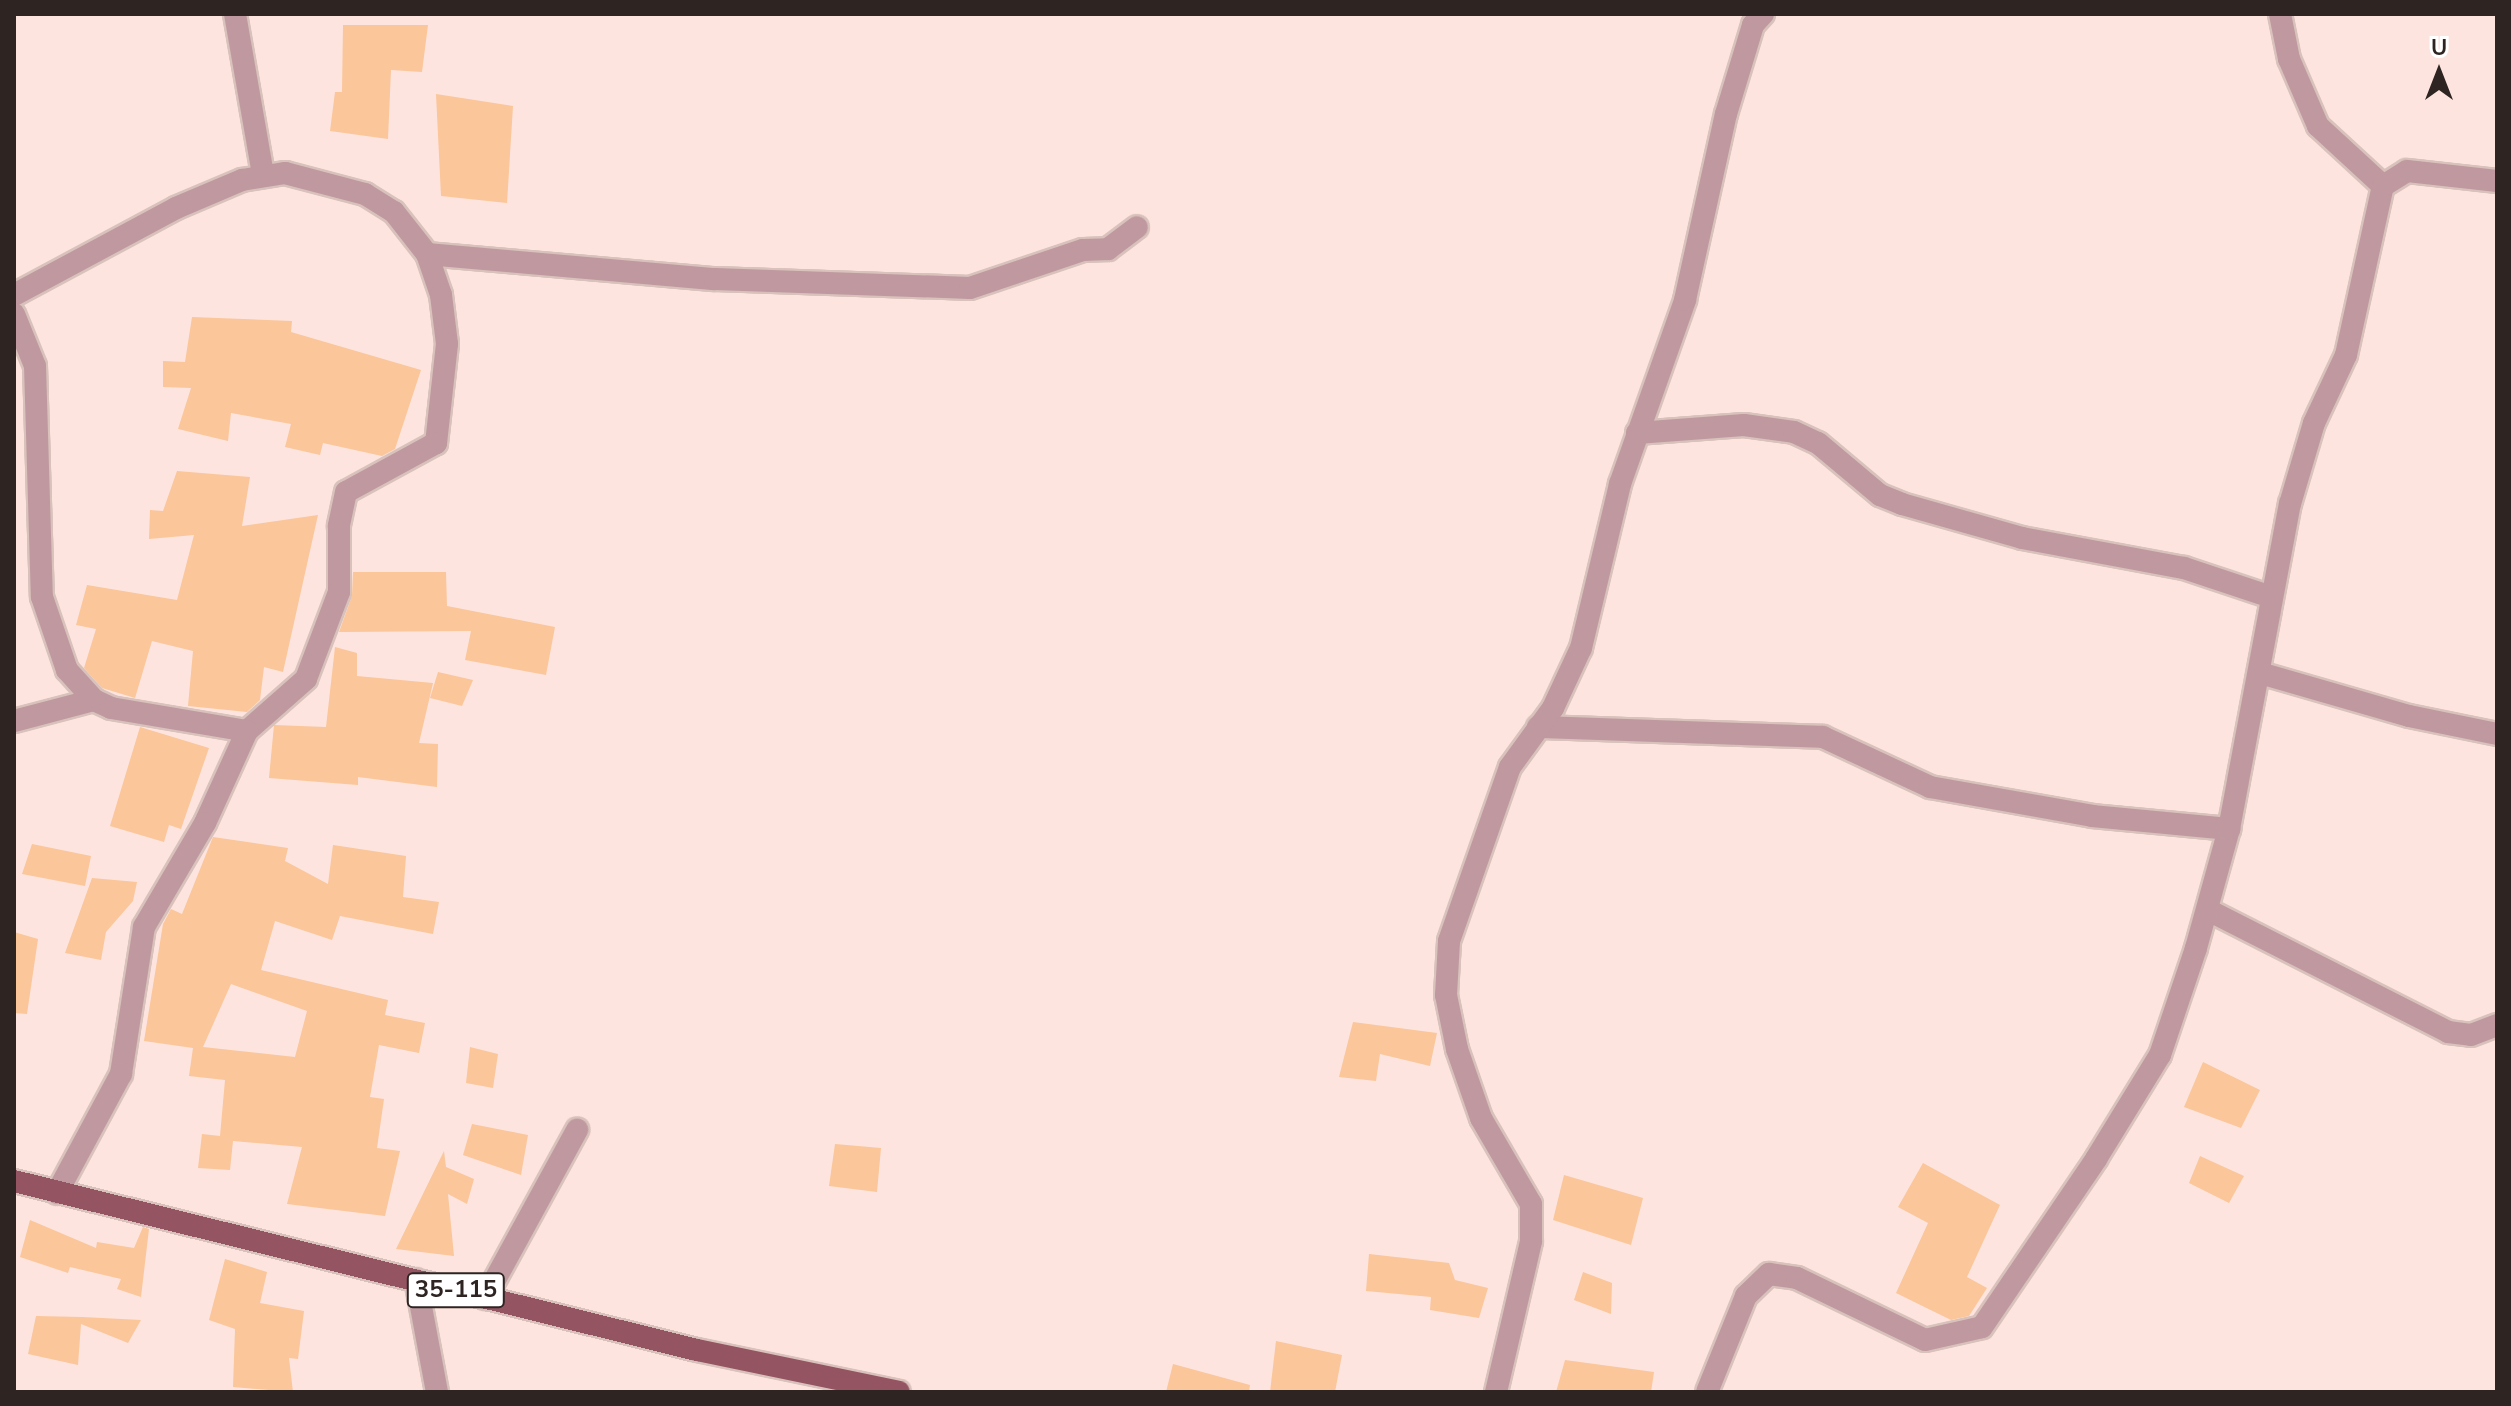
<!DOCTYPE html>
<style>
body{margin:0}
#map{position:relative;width:2511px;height:1406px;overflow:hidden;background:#fee4de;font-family:"Nunito Sans",sans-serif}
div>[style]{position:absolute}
.building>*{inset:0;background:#fac69a}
.roads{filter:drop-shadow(2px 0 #d9c2bc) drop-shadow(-2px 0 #d9c2bc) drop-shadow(0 2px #d9c2bc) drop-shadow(0 -2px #d9c2bc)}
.minor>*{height:22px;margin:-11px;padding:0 11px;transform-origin:11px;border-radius:11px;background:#bf999f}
.primary>*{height:22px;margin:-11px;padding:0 11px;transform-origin:11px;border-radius:11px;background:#955461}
span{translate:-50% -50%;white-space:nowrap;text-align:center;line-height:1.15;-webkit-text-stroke:8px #fff;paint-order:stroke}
.shield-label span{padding:2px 6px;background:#fff;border:2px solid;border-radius:6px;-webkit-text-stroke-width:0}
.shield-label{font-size:24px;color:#2e2523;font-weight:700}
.frame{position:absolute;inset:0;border:16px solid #2e2523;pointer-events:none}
.north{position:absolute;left:2399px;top:32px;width:80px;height:80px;-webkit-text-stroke:6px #fff;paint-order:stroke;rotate:0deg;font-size:22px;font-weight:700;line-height:32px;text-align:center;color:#2e2523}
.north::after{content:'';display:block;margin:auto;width:28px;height:36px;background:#2e2523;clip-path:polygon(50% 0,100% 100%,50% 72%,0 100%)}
</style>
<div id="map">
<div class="building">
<i style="clip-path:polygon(343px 25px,428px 25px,422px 72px,391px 70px,388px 139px,330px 131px,335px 92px,342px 92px)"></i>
<i style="clip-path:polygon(436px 94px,513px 106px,507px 203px,441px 196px)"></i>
<i style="clip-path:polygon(192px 317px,292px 321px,291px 332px,421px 370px,395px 449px,382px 456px,323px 443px,320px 455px,285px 447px,291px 424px,231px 413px,228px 441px,178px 429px,191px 388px,163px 387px,163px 361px,185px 362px)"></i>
<i style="clip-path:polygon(177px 471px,250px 477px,242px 526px,318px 515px,283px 672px,264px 667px,260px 700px,247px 712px,188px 706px,193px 651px,152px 641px,135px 698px,102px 688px,84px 668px,96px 629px,76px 625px,87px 585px,177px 600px,194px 535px,149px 539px,150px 510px,163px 511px)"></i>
<i style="clip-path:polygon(353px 572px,446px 572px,447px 606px,555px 627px,546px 675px,465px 660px,471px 631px,339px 632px,352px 596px)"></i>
<i style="clip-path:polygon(335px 647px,357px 653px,357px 676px,433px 683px,419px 743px,438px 744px,437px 787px,358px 777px,358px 785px,269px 778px,274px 725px,326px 727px)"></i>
<i style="clip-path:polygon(438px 672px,473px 680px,462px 706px,430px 698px)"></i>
<i style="clip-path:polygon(140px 727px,209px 748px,181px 829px,169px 825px,164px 842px,110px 826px)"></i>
<i style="clip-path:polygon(evenodd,213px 837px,288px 848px,285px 861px,328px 884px,333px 845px,406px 856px,403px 897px,439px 902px,433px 934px,340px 916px,332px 940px,275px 921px,261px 970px,388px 1000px,385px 1015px,425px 1023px,419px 1053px,379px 1045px,370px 1097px,384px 1099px,377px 1148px,400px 1151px,385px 1216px,287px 1204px,302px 1147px,233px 1141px,230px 1170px,198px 1168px,202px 1134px,220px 1136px,225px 1080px,189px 1076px,193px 1048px,144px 1041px,163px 924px,171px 909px,182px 914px,213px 837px,231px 984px,307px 1011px,295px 1057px,203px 1047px,231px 984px)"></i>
<i style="clip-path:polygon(32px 844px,91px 856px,85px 886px,22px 874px)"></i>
<i style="clip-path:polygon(92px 878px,137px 882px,133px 901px,106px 932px,101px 960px,65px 953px)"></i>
<i style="clip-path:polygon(14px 932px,38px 939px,27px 1014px,14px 1013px)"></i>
<i style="clip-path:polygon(1353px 1022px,1437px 1033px,1430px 1066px,1380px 1054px,1376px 1081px,1339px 1077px)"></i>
<i style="clip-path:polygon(470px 1047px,498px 1054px,493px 1088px,466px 1083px)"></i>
<i style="clip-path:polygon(2203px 1062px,2260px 1090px,2241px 1128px,2184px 1107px)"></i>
<i style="clip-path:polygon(472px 1124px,528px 1135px,521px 1175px,463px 1155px)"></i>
<i style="clip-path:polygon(835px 1144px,881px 1148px,877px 1192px,829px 1186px)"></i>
<i style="clip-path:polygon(444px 1151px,446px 1167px,474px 1179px,467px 1204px,448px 1194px,454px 1256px,396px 1249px)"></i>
<i style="clip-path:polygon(2200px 1156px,2244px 1176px,2229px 1203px,2189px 1183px)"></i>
<i style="clip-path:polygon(1923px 1163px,2000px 1205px,1967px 1277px,1987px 1288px,1969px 1316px,1951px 1320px,1896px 1293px,1928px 1223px,1898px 1207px)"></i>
<i style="clip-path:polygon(1564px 1175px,1643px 1198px,1631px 1245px,1553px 1220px)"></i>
<i style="clip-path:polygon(30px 1220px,96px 1248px,97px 1242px,134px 1248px,143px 1227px,149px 1229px,141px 1297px,117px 1289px,121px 1279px,70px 1267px,68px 1273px,20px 1257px)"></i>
<i style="clip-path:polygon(1369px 1254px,1449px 1263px,1455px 1280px,1488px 1288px,1479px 1318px,1430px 1310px,1431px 1297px,1366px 1291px)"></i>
<i style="clip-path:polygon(225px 1259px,267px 1272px,260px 1303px,304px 1311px,298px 1359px,289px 1358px,293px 1392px,233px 1387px,235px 1329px,209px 1320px)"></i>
<i style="clip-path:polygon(1583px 1272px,1612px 1283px,1611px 1314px,1574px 1300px)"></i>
<i style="clip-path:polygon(36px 1316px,82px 1317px,141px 1320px,128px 1343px,81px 1324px,78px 1365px,28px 1354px)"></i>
<i style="clip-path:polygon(1276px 1341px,1342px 1355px,1335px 1392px,1270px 1392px)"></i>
<i style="clip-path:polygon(1565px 1360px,1654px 1372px,1651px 1392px,1556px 1392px)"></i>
<i style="clip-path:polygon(1173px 1364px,1250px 1385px,1249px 1392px,1166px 1392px)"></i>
</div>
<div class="roads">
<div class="minor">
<i style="left:235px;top:14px;width:163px;rotate:80.1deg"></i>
<i style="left:2280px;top:14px;width:46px;rotate:78.7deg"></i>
<i style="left:2289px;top:59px;width:73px;rotate:66.6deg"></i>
<i style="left:2318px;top:126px;width:88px;rotate:42.7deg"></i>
<i style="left:427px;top:254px;width:289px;rotate:5deg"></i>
<i style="left:715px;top:279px;width:255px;rotate:2deg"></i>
<i style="left:970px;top:288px;width:119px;rotate:-18.6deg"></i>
<i style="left:1083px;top:250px;width:25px;rotate:-2deg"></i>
<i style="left:1108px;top:249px;width:36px;rotate:-37deg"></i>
<i style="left:14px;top:295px;width:184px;rotate:-28.2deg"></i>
<i style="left:176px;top:208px;width:72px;rotate:-23deg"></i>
<i style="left:242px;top:180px;width:44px;rotate:-9.2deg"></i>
<i style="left:285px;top:173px;width:83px;rotate:14.7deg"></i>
<i style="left:365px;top:194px;width:34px;rotate:32deg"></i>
<i style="left:394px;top:212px;width:53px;rotate:51.8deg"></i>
<i style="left:427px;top:254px;width:43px;rotate:71.1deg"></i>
<i style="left:441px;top:295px;width:49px;rotate:83deg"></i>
<i style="left:447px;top:344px;width:100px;rotate:96.3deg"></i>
<i style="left:436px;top:443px;width:102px;rotate:151.4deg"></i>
<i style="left:346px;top:492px;width:35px;rotate:102deg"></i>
<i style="left:339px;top:526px;width:66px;rotate:90deg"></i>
<i style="left:339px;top:592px;width:93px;rotate:110.8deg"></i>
<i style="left:306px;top:679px;width:79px;rotate:138.6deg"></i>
<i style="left:247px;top:731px;width:101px;rotate:114.5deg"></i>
<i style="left:205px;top:823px;width:121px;rotate:120.4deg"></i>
<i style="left:144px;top:927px;width:149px;rotate:98.9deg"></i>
<i style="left:121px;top:1074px;width:135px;rotate:118.3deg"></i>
<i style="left:14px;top:314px;width:56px;rotate:68deg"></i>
<i style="left:35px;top:366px;width:231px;rotate:88.3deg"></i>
<i style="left:42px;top:597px;width:77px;rotate:71.1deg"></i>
<i style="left:67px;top:670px;width:40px;rotate:48deg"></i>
<i style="left:94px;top:700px;width:19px;rotate:25deg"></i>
<i style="left:111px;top:708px;width:138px;rotate:9.6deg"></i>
<i style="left:1637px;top:433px;width:107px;rotate:-4.3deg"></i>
<i style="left:1744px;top:425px;width:50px;rotate:8deg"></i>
<i style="left:1794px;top:432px;width:26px;rotate:25deg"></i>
<i style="left:1818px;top:443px;width:81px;rotate:40deg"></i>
<i style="left:1880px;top:495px;width:24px;rotate:22deg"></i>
<i style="left:1902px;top:504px;width:125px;rotate:15.8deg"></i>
<i style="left:2022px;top:538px;width:165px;rotate:10.5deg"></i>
<i style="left:2184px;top:568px;width:92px;rotate:18.4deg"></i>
<i style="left:2260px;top:673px;width:155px;rotate:16.1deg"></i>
<i style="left:2409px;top:716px;width:90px;rotate:11.6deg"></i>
<i style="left:14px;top:721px;width:83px;rotate:-14.7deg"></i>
<i style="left:1538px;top:727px;width:285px;rotate:2deg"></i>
<i style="left:1823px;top:737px;width:118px;rotate:25deg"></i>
<i style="left:1930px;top:787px;width:165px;rotate:10.1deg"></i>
<i style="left:2092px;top:816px;width:138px;rotate:5.4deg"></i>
<i style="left:2208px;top:910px;width:269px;rotate:26.9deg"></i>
<i style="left:2448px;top:1032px;width:23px;rotate:7deg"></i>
<i style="left:2471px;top:1035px;width:28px;rotate:-21deg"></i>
<i style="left:416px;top:1280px;width:114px;rotate:79.4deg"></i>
<i style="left:485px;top:1298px;width:192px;rotate:-61.3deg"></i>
<i style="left:1496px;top:1392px;width:155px;rotate:-76.9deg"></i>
<i style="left:1531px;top:1241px;width:37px;rotate:-90deg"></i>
<i style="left:1531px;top:1204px;width:99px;rotate:-120.2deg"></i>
<i style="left:1481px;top:1118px;width:73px;rotate:-109.2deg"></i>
<i style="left:1457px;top:1049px;width:55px;rotate:-101.5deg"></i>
<i style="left:1446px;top:995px;width:54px;rotate:-86.8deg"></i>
<i style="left:1449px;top:941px;width:184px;rotate:-70.7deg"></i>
<i style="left:1510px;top:767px;width:73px;rotate:-53.9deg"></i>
<i style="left:1553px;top:708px;width:66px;rotate:-65deg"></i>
<i style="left:1581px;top:648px;width:169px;rotate:-76.6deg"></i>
<i style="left:1620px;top:484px;width:195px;rotate:-70.5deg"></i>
<i style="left:1685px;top:300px;width:190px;rotate:-77.6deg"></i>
<i style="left:1726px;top:114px;width:93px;rotate:-73.1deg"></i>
<i style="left:1753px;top:25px;width:15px;rotate:-48deg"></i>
<i style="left:1707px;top:1392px;width:104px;rotate:-67.9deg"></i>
<i style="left:1746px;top:1296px;width:32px;rotate:-44deg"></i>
<i style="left:1769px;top:1274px;width:28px;rotate:8deg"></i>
<i style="left:1797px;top:1278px;width:142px;rotate:25.8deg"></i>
<i style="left:1925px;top:1340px;width:58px;rotate:-12.8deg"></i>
<i style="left:1982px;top:1327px;width:203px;rotate:-55.8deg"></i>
<i style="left:2096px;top:1159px;width:122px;rotate:-58.4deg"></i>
<i style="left:2160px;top:1055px;width:113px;rotate:-71.4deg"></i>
<i style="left:2196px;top:948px;width:123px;rotate:-74.5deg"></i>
<i style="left:2229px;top:829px;width:331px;rotate:-79.4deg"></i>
<i style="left:2290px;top:504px;width:84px;rotate:-73.5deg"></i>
<i style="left:2314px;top:423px;width:75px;rotate:-64.8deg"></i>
<i style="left:2346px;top:355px;width:173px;rotate:-77.7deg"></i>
<i style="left:2383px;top:186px;width:28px;rotate:-32deg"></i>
<i style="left:2407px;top:171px;width:91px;rotate:6.3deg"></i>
</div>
<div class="primary">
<i style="left:14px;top:1181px;width:704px;rotate:13.9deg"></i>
<i style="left:697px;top:1350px;width:206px;rotate:11.7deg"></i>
</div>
</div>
<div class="shield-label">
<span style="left:456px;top:1290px">35-115</span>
</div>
<div class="frame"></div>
<div class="north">U</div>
</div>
